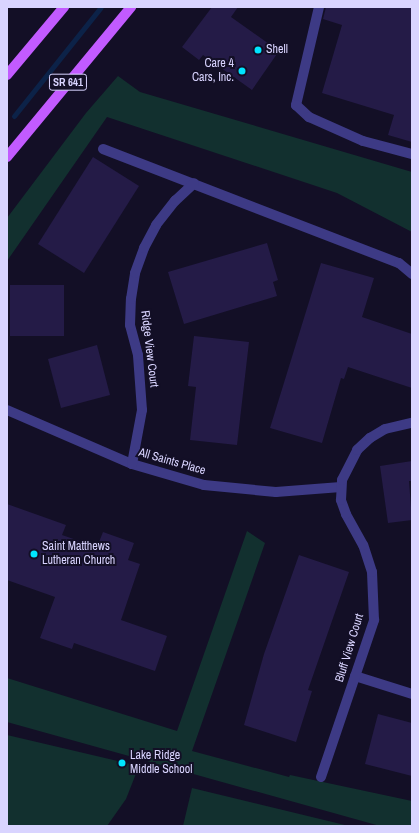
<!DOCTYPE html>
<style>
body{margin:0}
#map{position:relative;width:419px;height:833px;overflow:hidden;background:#130f26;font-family:"Archivo Narrow",sans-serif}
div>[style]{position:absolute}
.green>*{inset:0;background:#12302f}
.stream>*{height:5px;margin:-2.5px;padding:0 2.5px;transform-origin:2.5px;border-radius:2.5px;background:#0c2248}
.building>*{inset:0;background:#241b47}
.service>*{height:10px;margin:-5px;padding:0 5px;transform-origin:5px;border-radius:5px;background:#3d3a85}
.minor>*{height:10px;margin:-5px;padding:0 5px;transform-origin:5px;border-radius:5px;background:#3d3a85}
.primary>*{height:10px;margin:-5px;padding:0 5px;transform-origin:5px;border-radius:5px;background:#c25bff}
.dots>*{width:11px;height:11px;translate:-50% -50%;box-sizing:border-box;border:2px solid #130f26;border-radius:50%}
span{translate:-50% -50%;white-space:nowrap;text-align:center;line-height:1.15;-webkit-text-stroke:4px #130f26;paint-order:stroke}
.shield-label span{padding:1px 3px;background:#130f26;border:1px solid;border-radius:3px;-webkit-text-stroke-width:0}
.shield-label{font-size:11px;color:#d9d4ff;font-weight:700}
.poi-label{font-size:12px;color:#d9d4ff}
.left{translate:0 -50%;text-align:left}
.right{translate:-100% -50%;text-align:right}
.street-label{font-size:12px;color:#d9d4ff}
.frame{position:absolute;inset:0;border:8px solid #d9d4ff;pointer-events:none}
</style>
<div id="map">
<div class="green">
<i style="clip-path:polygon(118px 76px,140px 92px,412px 172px,412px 232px,337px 193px,107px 117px,7px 261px,7px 218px,86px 113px)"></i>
<i style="clip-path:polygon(247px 531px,265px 543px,192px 751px,289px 777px,290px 775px,412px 801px,412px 826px,380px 826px,7px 722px,7px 678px,177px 731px)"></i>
<i style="clip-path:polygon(7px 735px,139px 766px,126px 799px,107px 826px,7px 826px)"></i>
<i style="clip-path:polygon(192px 788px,349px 826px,183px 826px)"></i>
</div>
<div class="stream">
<i style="left:14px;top:116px;width:139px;rotate:-51.4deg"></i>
</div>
<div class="building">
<i style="clip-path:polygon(212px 7px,238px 7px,231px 17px,279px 51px,252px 90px,203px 55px,199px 60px,182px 47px)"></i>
<i style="clip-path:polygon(326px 7px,412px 7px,412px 142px,388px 135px,394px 115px,322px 93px,342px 25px,323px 19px)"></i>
<i style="clip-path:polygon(93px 157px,139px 186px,84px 273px,38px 244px)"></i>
<i style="clip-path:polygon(267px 243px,278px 280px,273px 282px,277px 296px,184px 324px,168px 272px)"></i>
<i style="clip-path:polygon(321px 263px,374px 278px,362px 317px,412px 334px,412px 388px,348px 367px,344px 379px,341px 378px,322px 443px,270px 428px)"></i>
<i style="clip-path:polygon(10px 285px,64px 285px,64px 336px,10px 336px)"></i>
<i style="clip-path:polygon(194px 336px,249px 342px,237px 445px,190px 440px,196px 387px,188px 386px)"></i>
<i style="clip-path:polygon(97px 345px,110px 395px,61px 408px,48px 359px)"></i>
<i style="clip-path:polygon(412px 461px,412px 481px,409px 481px,412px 520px,388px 523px,380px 466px)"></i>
<i style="clip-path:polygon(7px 504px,66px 525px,62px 535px,97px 547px,103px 532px,134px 543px,128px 560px,140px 564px,121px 620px,167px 636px,155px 671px,74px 643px,72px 649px,40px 638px,55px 597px,7px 580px)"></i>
<i style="clip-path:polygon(299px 555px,349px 572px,308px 690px,312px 691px,296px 742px,244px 725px,264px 654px)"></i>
<i style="clip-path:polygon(378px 714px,412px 723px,412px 776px,365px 764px)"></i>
</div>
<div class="service">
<i style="left:319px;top:7px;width:101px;rotate:103.2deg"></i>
<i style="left:296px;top:105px;width:18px;rotate:43deg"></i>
<i style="left:309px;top:117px;width:59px;rotate:24deg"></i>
<i style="left:363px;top:141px;width:51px;rotate:14.9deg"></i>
</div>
<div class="minor">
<i style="left:103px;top:149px;width:317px;rotate:21.1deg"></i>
<i style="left:399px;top:263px;width:17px;rotate:40deg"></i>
<i style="left:7px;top:410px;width:136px;rotate:23.4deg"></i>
<i style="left:132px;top:464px;width:75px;rotate:16.3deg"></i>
<i style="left:204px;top:485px;width:72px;rotate:5.6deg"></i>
<i style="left:276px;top:492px;width:65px;rotate:-4.4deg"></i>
<i style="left:132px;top:464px;width:55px;rotate:-79.5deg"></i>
<i style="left:142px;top:410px;width:55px;rotate:-94.2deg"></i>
<i style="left:138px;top:355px;width:31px;rotate:-105deg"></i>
<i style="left:130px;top:325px;width:26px;rotate:-88deg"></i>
<i style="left:131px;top:299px;width:26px;rotate:-81deg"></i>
<i style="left:135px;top:273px;width:27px;rotate:-70deg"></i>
<i style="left:144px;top:248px;width:26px;rotate:-62deg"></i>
<i style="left:156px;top:225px;width:31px;rotate:-52deg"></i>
<i style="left:175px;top:201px;width:26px;rotate:-43deg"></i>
<i style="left:355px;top:676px;width:60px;rotate:17.5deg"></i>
<i style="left:321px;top:777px;width:166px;rotate:-71.3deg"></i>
<i style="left:374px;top:620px;width:48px;rotate:-92.4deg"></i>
<i style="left:372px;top:572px;width:28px;rotate:-108deg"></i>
<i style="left:363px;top:545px;width:35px;rotate:-119deg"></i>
<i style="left:346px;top:514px;width:15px;rotate:-110deg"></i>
<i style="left:341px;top:500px;width:20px;rotate:-87deg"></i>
<i style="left:342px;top:480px;width:34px;rotate:-63deg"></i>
<i style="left:357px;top:450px;width:18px;rotate:-43deg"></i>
<i style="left:370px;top:438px;width:17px;rotate:-31deg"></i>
<i style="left:385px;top:429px;width:28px;rotate:-13deg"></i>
</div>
<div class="primary">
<i style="left:7px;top:75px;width:89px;rotate:-50deg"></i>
<i style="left:7px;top:157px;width:195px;rotate:-50.4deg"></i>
</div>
<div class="dots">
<i style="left:258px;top:50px;background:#00e5ff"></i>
<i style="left:242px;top:71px;background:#00e5ff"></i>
<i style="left:34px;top:554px;background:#00e5ff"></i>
<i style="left:122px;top:763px;background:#00e5ff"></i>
</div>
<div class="shield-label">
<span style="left:68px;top:82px">SR 641</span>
</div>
<div class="poi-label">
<span class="left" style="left:266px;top:50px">Shell</span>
<span class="right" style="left:234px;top:71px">Care 4<br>Cars, Inc.</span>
<span class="left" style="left:42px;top:554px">Saint Matthews<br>Lutheran Church</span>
<span class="left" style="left:130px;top:763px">Lake Ridge<br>Middle School</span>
</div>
<div class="street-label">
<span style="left:149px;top:349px;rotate:83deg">Ridge View Court</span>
<span style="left:172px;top:462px;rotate:16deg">All Saints Place</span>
<span style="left:350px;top:648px;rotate:-73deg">Bluff View Court</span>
</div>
<div class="frame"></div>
</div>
